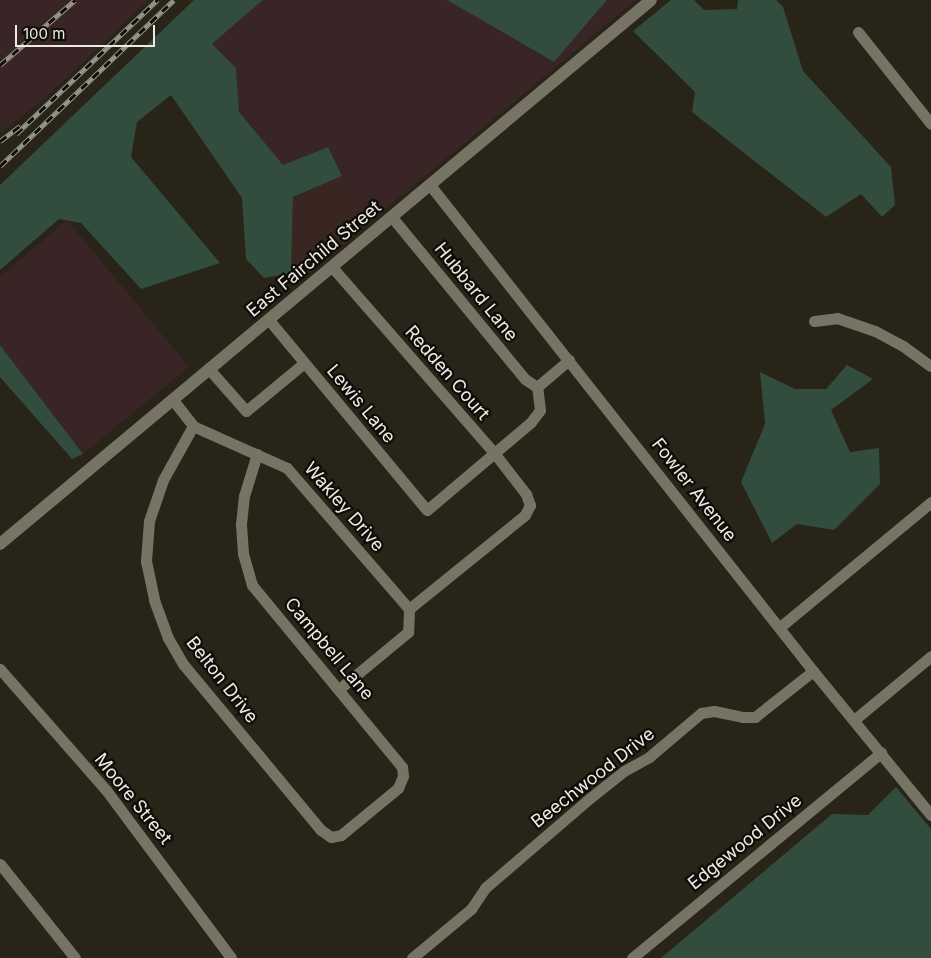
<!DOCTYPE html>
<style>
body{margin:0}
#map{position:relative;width:931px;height:958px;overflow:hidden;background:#282418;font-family:Inter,sans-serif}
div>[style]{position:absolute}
.commercial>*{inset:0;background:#392621}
.industrial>*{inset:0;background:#392526}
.green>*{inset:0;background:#324c3d}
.minor>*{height:11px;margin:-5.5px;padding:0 5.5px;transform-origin:5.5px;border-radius:5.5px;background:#777365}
.tertiary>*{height:12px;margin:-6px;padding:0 6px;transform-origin:6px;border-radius:6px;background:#777365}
.rail>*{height:4.5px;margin-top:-2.25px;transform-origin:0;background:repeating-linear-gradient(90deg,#0f0d08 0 8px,#98958c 0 16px);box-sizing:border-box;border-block:1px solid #98958c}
span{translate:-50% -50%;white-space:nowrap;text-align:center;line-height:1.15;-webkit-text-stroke:4.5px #0f0d08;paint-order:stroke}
.street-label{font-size:18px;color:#edebe3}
.scale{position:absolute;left:15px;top:25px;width:140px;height:22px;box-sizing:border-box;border:2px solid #edebe3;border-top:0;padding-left:6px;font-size:15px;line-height:18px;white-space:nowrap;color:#edebe3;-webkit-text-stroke:4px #0f0d08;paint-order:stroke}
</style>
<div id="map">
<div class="commercial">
<i style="clip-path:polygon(342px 176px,376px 217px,299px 282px,291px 273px,293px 197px)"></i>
</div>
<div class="industrial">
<i style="clip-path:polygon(0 0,149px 0,46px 97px,0 133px)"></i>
<i style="clip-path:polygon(263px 0,447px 0,554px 62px,607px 0,636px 0,376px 217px,342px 176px,328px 147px,283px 165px,239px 112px,236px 68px,212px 44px)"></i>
<i style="clip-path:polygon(67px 220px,189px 367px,83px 454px,0 345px,0 277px)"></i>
</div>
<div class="green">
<i style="clip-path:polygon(194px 0,263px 0,212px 44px,236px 68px,239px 112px,283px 165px,328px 147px,342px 176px,293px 197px,291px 273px,264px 278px,246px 259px,242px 198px,171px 95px,137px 122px,131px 157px,220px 263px,141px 289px,81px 223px,59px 219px,0 270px,0 185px)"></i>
<i style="clip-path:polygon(447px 0,607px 0,554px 62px)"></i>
<i style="clip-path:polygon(671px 0,694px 0,704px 10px,737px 9px,738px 0,776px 0,783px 7px,803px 71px,891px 167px,895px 205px,882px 217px,861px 194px,826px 217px,692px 112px,695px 92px,633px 31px)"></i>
<i style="clip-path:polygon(0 345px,83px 454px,72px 459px,0 377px)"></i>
<i style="clip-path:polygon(847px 365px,873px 379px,831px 410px,850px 452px,879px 448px,880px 484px,834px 530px,797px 524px,772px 543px,741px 482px,765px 424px,760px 372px,795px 389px,826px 389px)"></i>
<i style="clip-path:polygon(896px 787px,931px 829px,931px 958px,661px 958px,832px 814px,868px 815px)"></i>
</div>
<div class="minor">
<i style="left:858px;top:32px;width:117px;rotate:51.6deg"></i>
<i style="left:430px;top:185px;width:619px;rotate:51.76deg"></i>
<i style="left:813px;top:671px;width:186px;rotate:50.7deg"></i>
<i style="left:391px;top:216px;width:211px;rotate:50.6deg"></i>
<i style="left:525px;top:379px;width:14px;rotate:34deg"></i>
<i style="left:332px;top:267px;width:248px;rotate:48.9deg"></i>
<i style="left:495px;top:454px;width:51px;rotate:52.2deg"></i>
<i style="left:526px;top:494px;width:12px;rotate:70deg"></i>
<i style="left:530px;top:505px;width:11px;rotate:117deg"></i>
<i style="left:525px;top:515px;width:149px;rotate:141deg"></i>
<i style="left:269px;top:320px;width:247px;rotate:50.3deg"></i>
<i style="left:427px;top:510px;width:136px;rotate:-40.2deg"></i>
<i style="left:531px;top:422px;width:15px;rotate:-53deg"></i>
<i style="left:540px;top:410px;width:23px;rotate:-97deg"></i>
<i style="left:537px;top:387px;width:42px;rotate:-40.2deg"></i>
<i style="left:814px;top:321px;width:23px;rotate:-7deg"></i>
<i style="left:837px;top:318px;width:40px;rotate:18.9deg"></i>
<i style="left:875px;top:331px;width:32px;rotate:28deg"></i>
<i style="left:903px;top:346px;width:34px;rotate:36deg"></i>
<i style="left:209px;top:369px;width:56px;rotate:48.6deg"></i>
<i style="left:246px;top:411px;width:75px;rotate:-39.6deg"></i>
<i style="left:173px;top:400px;width:33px;rotate:52deg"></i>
<i style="left:193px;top:426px;width:103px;rotate:24.1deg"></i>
<i style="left:287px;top:468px;width:186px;rotate:49.1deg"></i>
<i style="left:409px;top:609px;width:23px;rotate:92deg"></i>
<i style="left:408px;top:632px;width:89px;rotate:140.4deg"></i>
<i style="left:193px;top:426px;width:62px;rotate:119.1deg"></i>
<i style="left:163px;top:480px;width:43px;rotate:108.9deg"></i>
<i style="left:149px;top:521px;width:40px;rotate:94.3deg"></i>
<i style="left:146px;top:561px;width:40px;rotate:78deg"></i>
<i style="left:154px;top:600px;width:40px;rotate:69.8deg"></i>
<i style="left:168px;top:638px;width:30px;rotate:60deg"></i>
<i style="left:183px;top:664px;width:216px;rotate:50.3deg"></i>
<i style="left:321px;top:830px;width:12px;rotate:35deg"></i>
<i style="left:331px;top:837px;width:10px;rotate:-11deg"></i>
<i style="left:341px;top:835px;width:74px;rotate:-39.5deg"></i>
<i style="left:398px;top:788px;width:13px;rotate:-67deg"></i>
<i style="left:403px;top:776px;width:9px;rotate:-96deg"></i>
<i style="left:402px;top:767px;width:236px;rotate:-129.5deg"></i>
<i style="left:252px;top:585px;width:33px;rotate:-106deg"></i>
<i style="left:243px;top:553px;width:29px;rotate:-94deg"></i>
<i style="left:241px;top:524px;width:28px;rotate:-84deg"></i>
<i style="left:244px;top:496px;width:44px;rotate:-72.8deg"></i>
<i style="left:780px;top:627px;width:196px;rotate:-39.6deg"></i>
<i style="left:0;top:669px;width:161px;rotate:48.8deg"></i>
<i style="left:106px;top:790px;width:209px;rotate:53.3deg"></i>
<i style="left:854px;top:720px;width:100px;rotate:-39.7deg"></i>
<i style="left:0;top:864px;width:120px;rotate:51.4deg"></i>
<i style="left:412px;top:958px;width:77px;rotate:-39.7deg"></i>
<i style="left:471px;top:909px;width:25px;rotate:-56deg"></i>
<i style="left:485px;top:888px;width:138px;rotate:-40.6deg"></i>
<i style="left:590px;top:798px;width:43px;rotate:-38.5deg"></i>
<i style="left:624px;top:771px;width:29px;rotate:-29deg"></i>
<i style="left:649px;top:757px;width:68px;rotate:-40.2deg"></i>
<i style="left:701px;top:713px;width:13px;rotate:-9deg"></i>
<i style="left:714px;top:711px;width:30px;rotate:12deg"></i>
<i style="left:743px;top:717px;width:12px"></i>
<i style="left:755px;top:717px;width:74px;rotate:-38.4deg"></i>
<i style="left:632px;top:958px;width:323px;rotate:-39.5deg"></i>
</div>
<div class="tertiary">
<i style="left:0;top:544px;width:848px;rotate:-39.88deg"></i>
</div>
<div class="rail">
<i style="left:0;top:65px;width:99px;rotate:-40.9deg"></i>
<i style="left:16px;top:134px;width:195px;rotate:-43.5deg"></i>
<i style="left:0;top:141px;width:25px;rotate:-37deg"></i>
<i style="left:0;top:166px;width:240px;rotate:-43.7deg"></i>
</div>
<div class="street-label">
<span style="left:314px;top:259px;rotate:-40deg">East Fairchild Street</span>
<span style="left:476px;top:292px;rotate:51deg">Hubbard Lane</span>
<span style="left:447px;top:373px;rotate:49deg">Redden Court</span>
<span style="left:361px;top:404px;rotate:50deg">Lewis Lane</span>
<span style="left:694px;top:490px;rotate:52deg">Fowler Avenue</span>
<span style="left:344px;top:507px;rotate:49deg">Wakley Drive</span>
<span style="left:329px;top:649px;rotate:50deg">Campbell Lane</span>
<span style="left:222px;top:680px;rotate:52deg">Belton Drive</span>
<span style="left:593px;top:778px;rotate:-38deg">Beechwood Drive</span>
<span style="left:133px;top:799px;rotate:51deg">Moore Street</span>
<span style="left:745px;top:842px;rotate:-39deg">Edgewood Drive</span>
</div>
<div class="scale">100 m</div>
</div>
